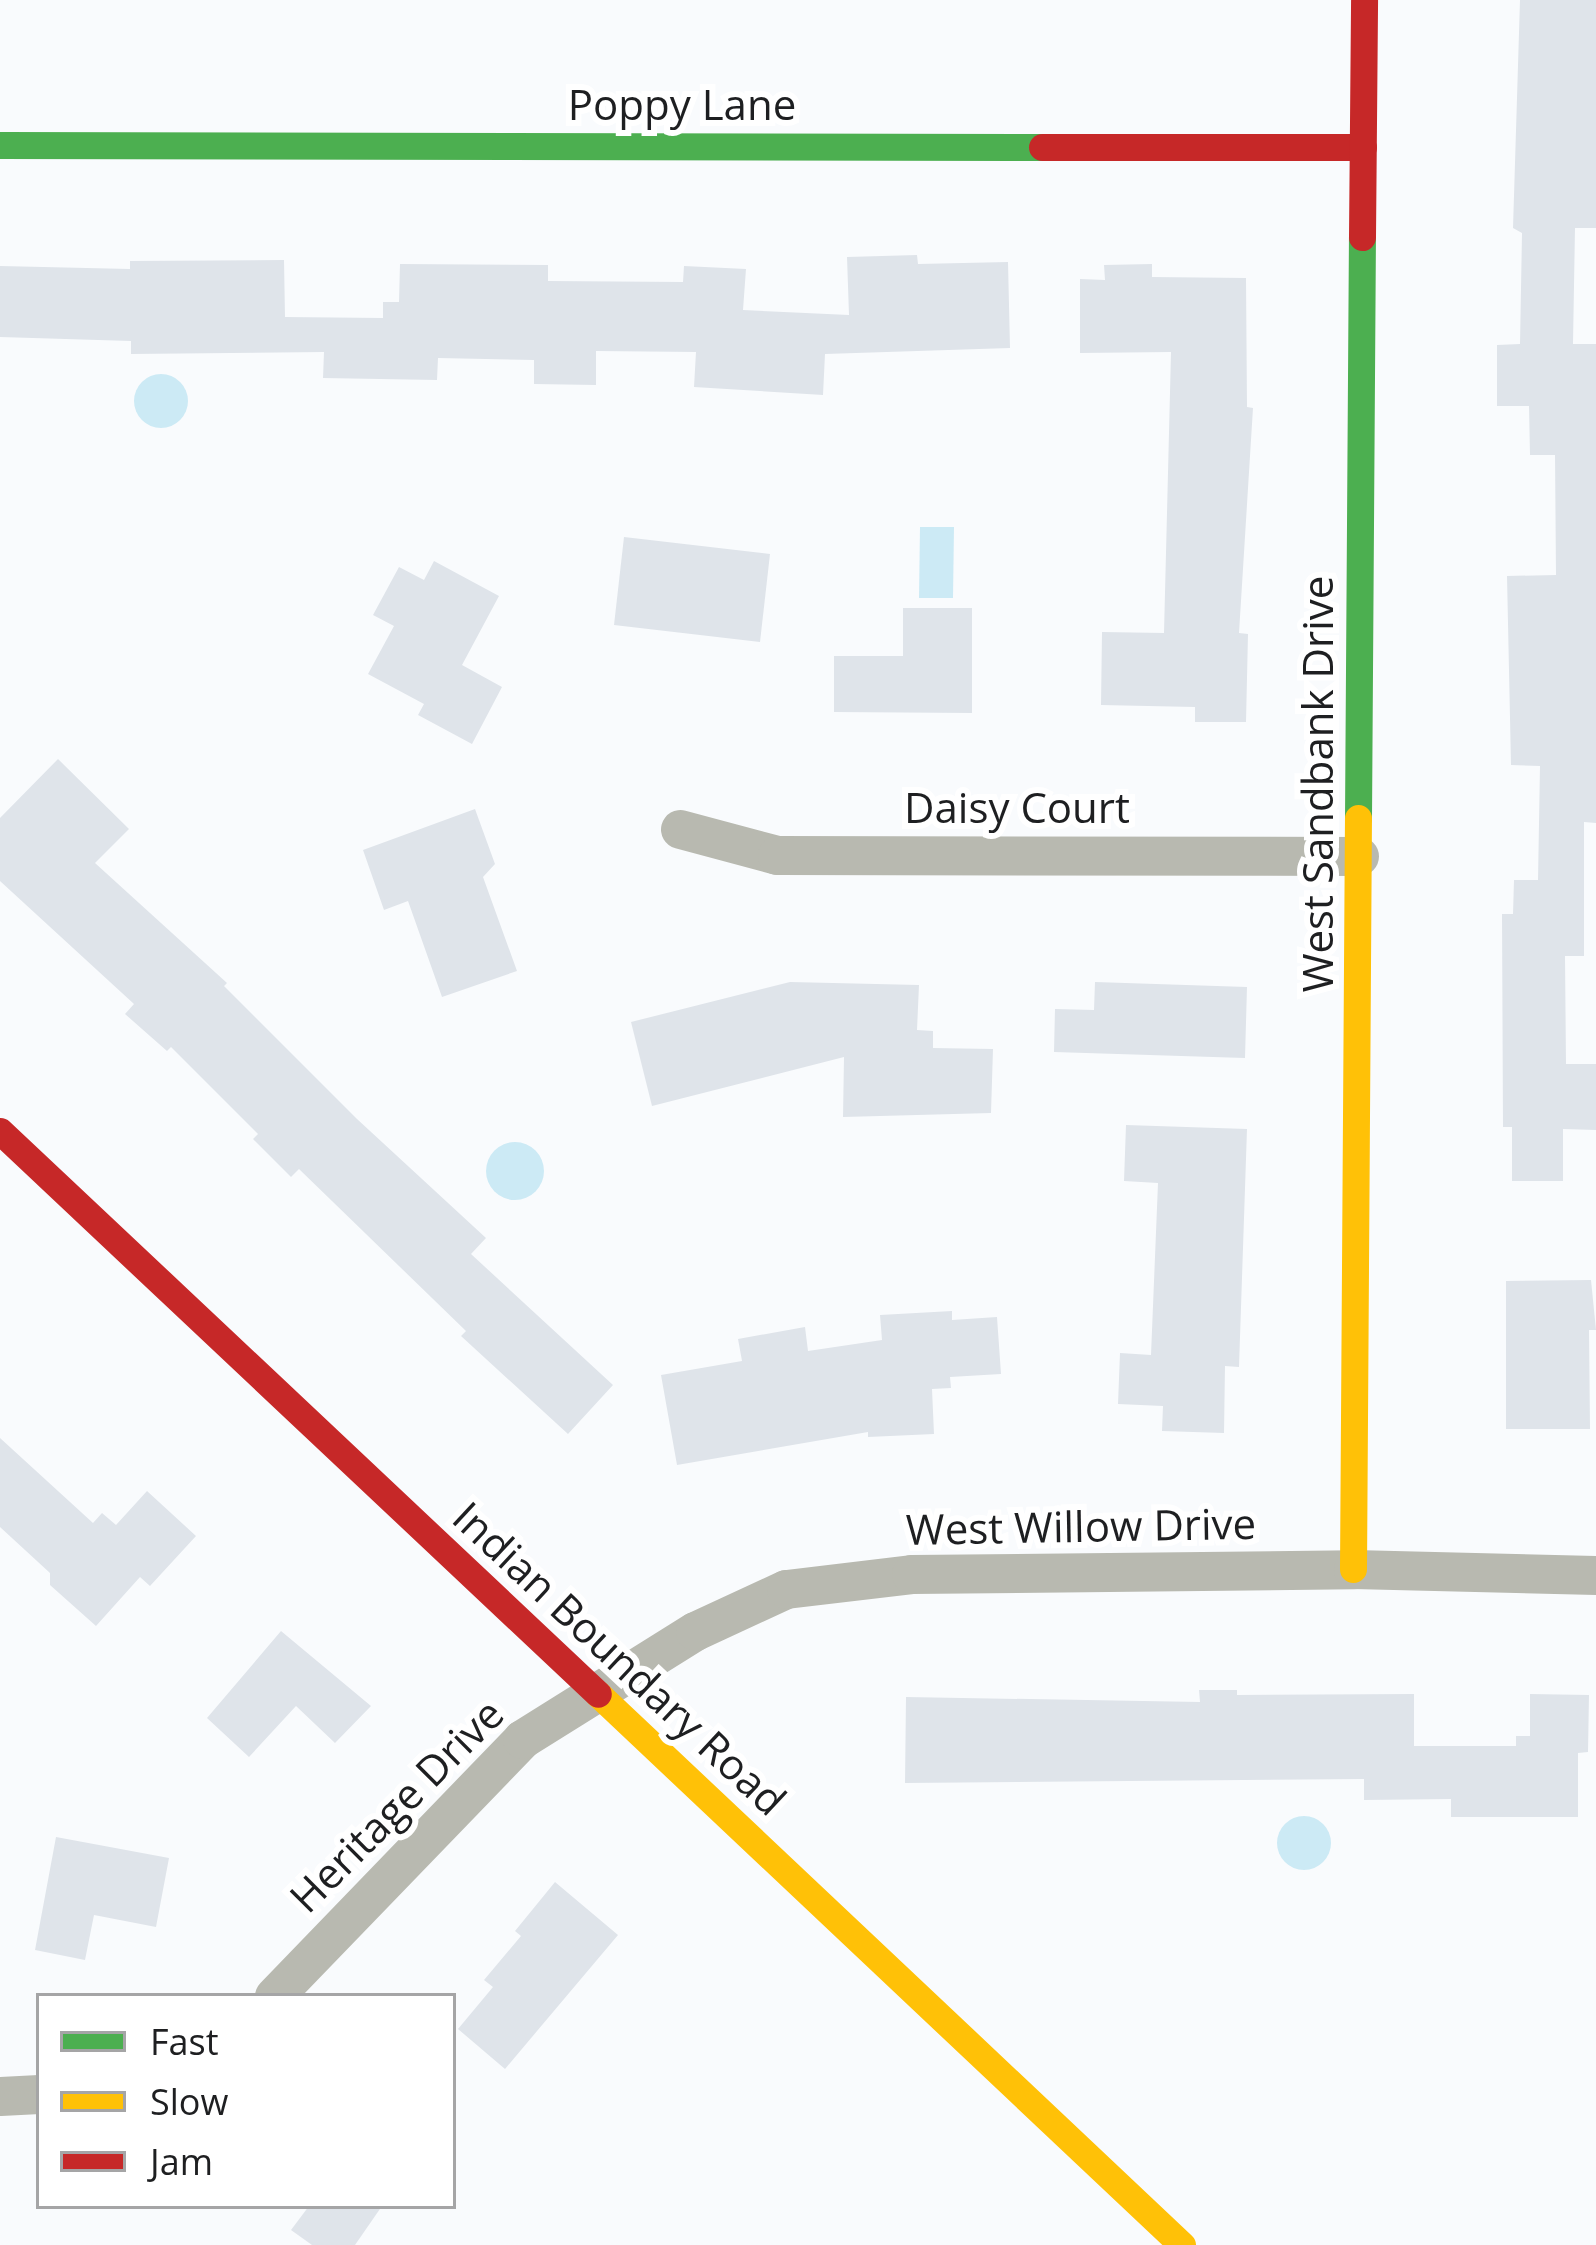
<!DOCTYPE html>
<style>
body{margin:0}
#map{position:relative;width:1596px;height:2245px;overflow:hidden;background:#f9fbfd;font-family:"Open Sans",sans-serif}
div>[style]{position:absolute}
.water>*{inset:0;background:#cceaf5}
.round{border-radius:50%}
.building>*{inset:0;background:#dfe4ea}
.street>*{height:39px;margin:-19.5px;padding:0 19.5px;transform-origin:19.5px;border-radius:19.5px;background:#b8b9b0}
.fast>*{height:27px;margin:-13.5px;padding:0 13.5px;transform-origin:13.5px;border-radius:13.5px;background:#4caf50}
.slow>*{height:27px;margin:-13.5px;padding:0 13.5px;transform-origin:13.5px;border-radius:13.5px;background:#ffc107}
.jam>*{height:27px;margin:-13.5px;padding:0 13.5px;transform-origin:13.5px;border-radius:13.5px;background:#c62828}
span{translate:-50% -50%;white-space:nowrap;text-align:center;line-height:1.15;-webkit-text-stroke:12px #fff;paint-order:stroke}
.street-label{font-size:42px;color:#1e1f21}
.legend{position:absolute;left:36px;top:1993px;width:420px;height:216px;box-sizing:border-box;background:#fff;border:3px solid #a5a5a6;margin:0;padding:15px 21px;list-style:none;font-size:36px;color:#1e1f21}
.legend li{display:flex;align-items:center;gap:24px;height:60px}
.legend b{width:60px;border:3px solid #a5a5a6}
</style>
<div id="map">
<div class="water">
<i class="round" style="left:134px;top:374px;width:54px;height:54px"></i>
<i style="clip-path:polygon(920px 527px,954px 527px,953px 598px,919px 598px)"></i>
<i class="round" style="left:486px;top:1142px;width:58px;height:58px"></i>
<i class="round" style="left:1277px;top:1816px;width:54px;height:54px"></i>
</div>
<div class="building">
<i style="clip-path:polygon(1520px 0,1596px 0,1596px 228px,1575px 228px,1573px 344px,1596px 344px,1596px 823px,1584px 822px,1584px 956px,1565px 956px,1566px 1064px,1596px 1064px,1596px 1130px,1563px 1129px,1563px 1181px,1512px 1181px,1512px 1127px,1503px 1127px,1502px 914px,1513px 914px,1514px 880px,1538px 880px,1540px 766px,1511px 765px,1507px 576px,1556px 575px,1555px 455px,1530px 455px,1529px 406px,1497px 406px,1497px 345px,1520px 344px,1522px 233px,1513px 228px)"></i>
<i style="clip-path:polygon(917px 255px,918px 264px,1008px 262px,1010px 348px,825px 354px,823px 395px,694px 387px,696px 352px,596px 351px,596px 385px,534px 384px,534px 360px,438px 358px,437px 380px,323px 378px,324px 352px,131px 354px,131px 341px,0 337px,0 266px,130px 269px,130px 261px,284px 260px,285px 317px,383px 318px,383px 302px,399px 302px,400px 264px,548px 265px,548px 281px,683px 282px,684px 266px,746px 269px,743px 310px,849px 315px,847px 257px)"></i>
<i style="clip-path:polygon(1152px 264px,1152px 277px,1246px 278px,1247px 407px,1253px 408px,1239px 633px,1248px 634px,1246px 722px,1195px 722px,1195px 707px,1101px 705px,1102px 632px,1164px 633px,1171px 352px,1080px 353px,1080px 279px,1105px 280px,1104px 265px)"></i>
<i style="clip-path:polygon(624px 537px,770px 554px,760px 642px,614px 625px)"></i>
<i style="clip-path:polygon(434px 561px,499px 596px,462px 665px,502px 687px,472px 744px,418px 715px,424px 704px,368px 674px,394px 626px,373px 615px,399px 567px,424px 580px)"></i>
<i style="clip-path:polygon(903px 608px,972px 608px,972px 713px,834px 712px,834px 656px,903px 656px)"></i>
<i style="clip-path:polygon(58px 759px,129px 829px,95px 863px,227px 983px,224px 986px,357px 1119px,486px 1238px,471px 1254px,613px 1385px,568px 1434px,461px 1336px,466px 1331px,299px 1169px,291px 1177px,253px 1139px,258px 1134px,171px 1047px,167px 1051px,125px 1014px,134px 1004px,0 881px,0 818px)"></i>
<i style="clip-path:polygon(475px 809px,495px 864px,483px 877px,517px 971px,442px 997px,408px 901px,384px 910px,363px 850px)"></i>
<i style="clip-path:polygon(790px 982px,919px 985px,917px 1030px,933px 1031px,933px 1048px,993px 1049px,991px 1113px,843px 1117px,844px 1057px,652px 1106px,631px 1022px)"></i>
<i style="clip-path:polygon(1095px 982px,1247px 987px,1245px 1058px,1054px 1052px,1055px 1009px,1094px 1010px)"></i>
<i style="clip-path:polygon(1126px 1125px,1247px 1129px,1239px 1367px,1225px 1366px,1224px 1433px,1162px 1431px,1163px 1406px,1118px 1404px,1120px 1353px,1151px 1355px,1158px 1183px,1124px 1181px)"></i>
<i style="clip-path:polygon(1591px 1280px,1596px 1330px,1589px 1330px,1590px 1429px,1506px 1429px,1506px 1281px)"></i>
<i style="clip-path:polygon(952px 1311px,952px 1320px,997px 1317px,1001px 1374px,950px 1377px,951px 1388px,932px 1389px,934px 1434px,868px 1437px,868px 1432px,677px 1465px,661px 1375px,742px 1361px,738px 1339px,805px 1327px,808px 1351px,882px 1340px,880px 1315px)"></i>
<i style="clip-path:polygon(0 1438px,93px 1523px,102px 1513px,116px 1525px,147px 1491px,196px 1536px,150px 1586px,140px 1577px,96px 1626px,50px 1585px,50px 1573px,0 1527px)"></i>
<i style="clip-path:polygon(281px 1631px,371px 1706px,335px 1743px,296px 1706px,249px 1757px,207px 1718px)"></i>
<i style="clip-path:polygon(1199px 1690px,1237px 1690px,1237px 1695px,1414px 1694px,1414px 1746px,1516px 1746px,1516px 1736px,1530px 1736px,1530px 1694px,1589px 1695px,1588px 1752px,1578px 1753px,1578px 1817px,1451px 1817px,1451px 1799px,1364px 1800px,1364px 1779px,905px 1783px,906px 1697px,1200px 1702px)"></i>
<i style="clip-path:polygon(56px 1837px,169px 1858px,156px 1927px,94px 1915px,85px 1960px,35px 1950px)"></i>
<i style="clip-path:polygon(555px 1882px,618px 1935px,505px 2069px,458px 2029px,493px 1987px,484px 1980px,521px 1936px,515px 1931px)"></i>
<i style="clip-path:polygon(309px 2206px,382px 2206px,355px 2245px,312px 2245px,291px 2230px)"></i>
</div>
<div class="street">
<i style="left:680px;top:829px;width:100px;rotate:15deg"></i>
<i style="left:777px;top:855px;width:582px;rotate:0.1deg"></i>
<i style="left:274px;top:1996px;width:357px;rotate:-46deg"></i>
<i style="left:522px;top:1739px;width:204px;rotate:-32deg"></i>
<i style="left:695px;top:1631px;width:100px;rotate:-24.8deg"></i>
<i style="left:786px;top:1589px;width:126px;rotate:-6.8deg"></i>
<i style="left:911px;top:1574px;width:442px;rotate:-0.6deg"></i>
<i style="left:1353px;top:1569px;width:243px;rotate:1.4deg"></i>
<i style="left:0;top:2096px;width:39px;rotate:-3deg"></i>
</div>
<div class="fast">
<i style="left:0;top:145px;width:1042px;rotate:0.11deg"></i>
<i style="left:1358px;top:818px;width:581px;rotate:-89.61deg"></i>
</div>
<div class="slow">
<i style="left:1353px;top:1569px;width:751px;rotate:-89.62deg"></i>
<i style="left:598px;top:1694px;width:803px;rotate:43.33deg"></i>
</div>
<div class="jam">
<i style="left:1042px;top:147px;width:321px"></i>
<i style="left:1362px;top:237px;width:237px;rotate:-89.5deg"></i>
<i style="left:0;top:1131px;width:821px;rotate:43.27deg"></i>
</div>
<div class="street-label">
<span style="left:682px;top:104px">Poppy Lane</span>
<span style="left:1317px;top:784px;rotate:-90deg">West Sandbank Drive</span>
<span style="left:1017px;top:807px">Daisy Court</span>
<span style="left:1081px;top:1526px;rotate:-1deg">West Willow Drive</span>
<span style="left:620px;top:1658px;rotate:43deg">Indian Boundary Road</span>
<span style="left:396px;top:1805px;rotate:-45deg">Heritage Drive</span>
</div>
<ul class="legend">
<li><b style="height:15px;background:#4caf50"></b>Fast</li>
<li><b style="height:15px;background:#ffc107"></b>Slow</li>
<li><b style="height:15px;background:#c62828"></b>Jam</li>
</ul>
</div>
